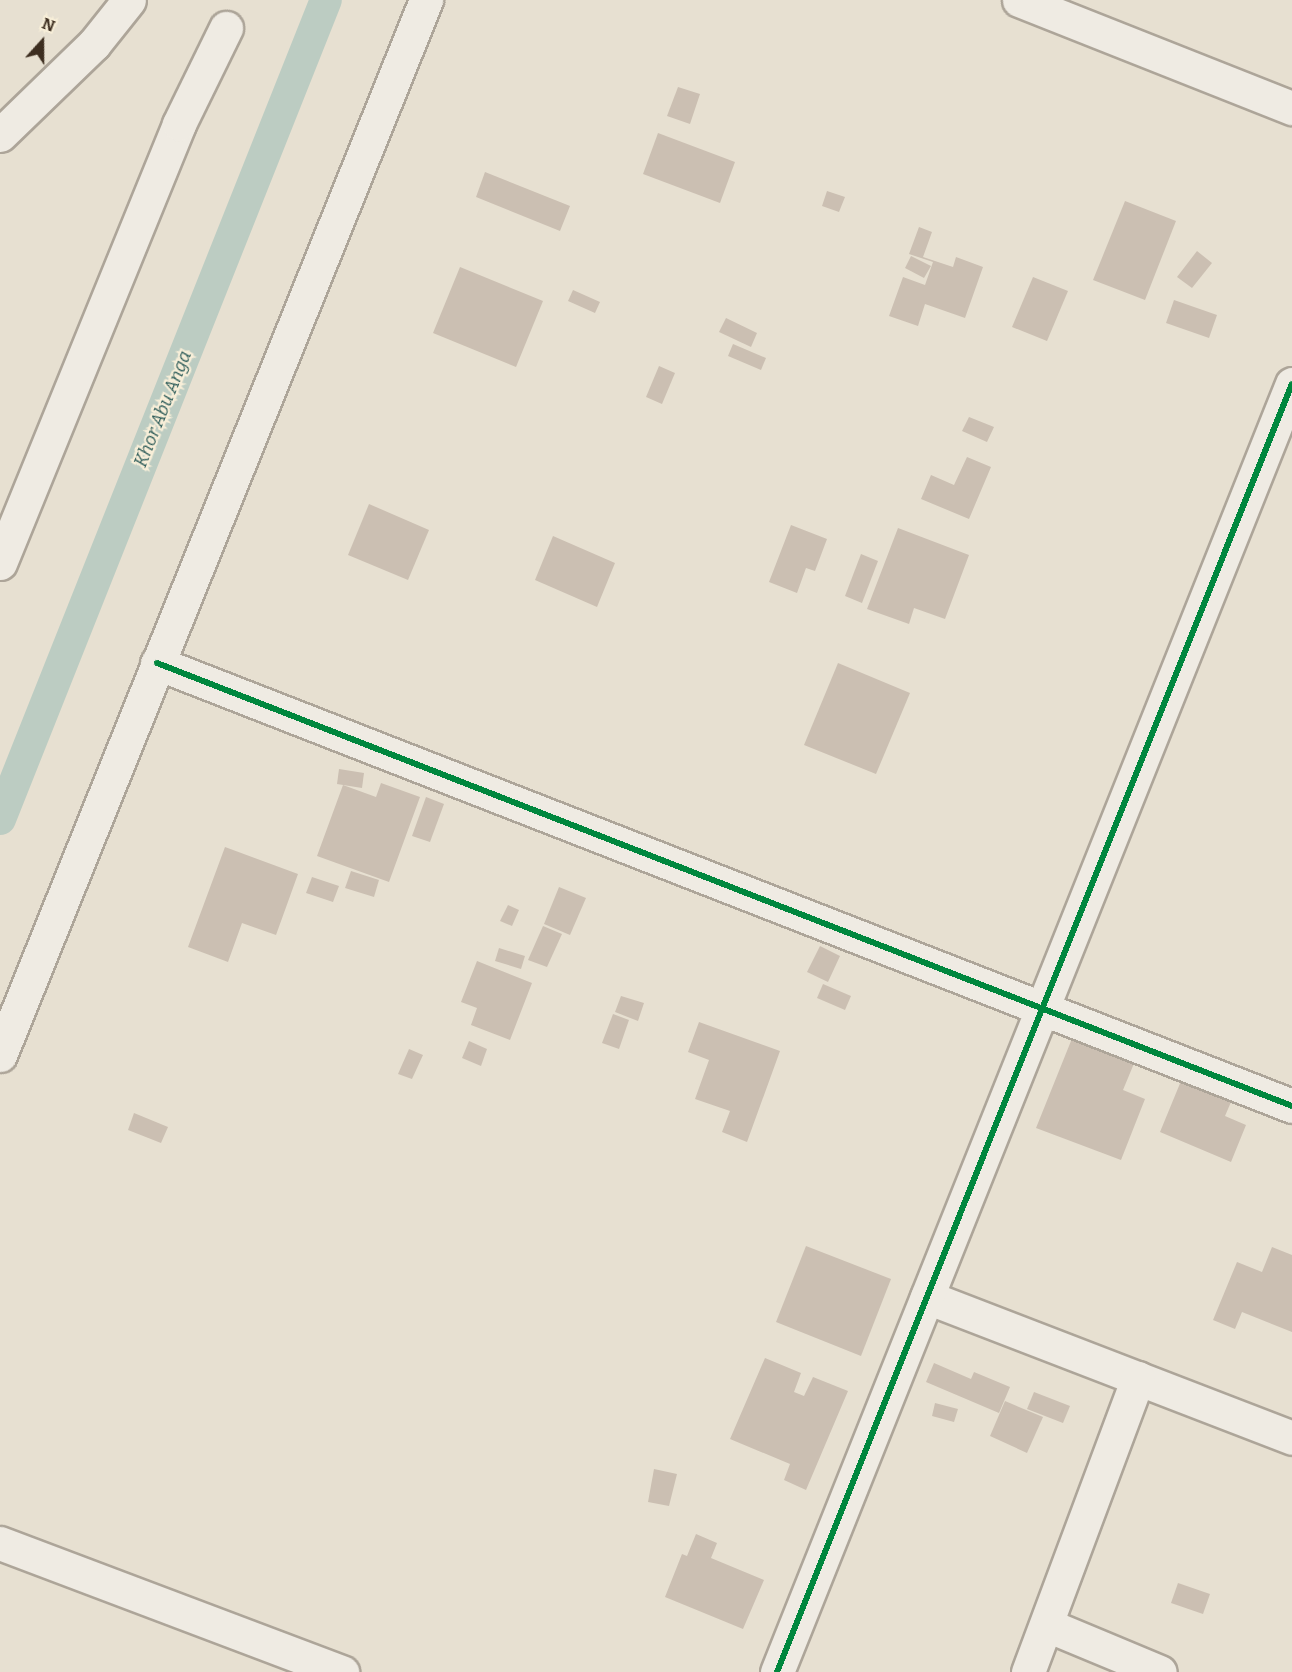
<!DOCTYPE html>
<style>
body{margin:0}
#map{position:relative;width:1292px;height:1672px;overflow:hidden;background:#e7e0d1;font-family:Bitter,serif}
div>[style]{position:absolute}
.canal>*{height:32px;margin:-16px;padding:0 16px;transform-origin:16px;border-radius:16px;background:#bcccc2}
.building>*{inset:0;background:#cbbfb2}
.roads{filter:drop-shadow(2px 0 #ada599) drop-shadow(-2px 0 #ada599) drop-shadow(0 2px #ada599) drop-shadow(0 -2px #ada599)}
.street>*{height:33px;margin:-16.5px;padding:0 16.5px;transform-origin:16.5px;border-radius:16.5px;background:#efebe3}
.secondary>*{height:33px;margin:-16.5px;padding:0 16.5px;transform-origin:16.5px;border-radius:16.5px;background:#efebe3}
.cycleway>*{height:6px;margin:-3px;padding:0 3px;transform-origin:3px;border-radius:3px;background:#00873e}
span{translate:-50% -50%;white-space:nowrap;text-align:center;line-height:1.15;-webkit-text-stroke:4.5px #f7eed8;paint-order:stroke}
.water-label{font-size:18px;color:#2f5d5a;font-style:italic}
.north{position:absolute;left:12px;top:12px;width:60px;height:60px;-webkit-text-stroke:4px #f7eed8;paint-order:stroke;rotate:21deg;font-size:16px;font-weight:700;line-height:24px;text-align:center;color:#3d2e20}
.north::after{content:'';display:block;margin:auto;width:21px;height:27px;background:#3d2e20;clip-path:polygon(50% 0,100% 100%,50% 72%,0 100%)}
</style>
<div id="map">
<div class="canal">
<i style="left:0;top:819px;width:881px;rotate:-68.3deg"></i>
</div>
<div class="building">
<i style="clip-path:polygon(678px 87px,700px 94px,690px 124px,667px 116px)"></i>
<i style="clip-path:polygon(658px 133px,735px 162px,720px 203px,643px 174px)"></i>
<i style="clip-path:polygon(485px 172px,570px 206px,560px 231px,476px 197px)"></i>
<i style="clip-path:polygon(827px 191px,845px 197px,839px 212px,822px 206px)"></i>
<i style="clip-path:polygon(1125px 201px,1176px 221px,1145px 300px,1093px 280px)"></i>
<i style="clip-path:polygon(919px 227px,932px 232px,923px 257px,953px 267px,956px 257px,983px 267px,965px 318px,925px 304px,918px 326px,889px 316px,903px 277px,925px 285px,933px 262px,909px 254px)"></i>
<i style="clip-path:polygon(1197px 251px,1212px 263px,1192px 288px,1177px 277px)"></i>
<i style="clip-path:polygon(911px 256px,931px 266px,924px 278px,905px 268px)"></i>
<i style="clip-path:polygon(460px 267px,543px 301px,516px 367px,433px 333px)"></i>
<i style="clip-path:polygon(1033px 277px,1068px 291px,1047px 341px,1012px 327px)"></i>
<i style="clip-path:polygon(573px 290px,600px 302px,595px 313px,568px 301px)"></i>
<i style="clip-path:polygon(1174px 300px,1217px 315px,1209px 338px,1166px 323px)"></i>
<i style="clip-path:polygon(726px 318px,757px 333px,751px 347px,719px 332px)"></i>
<i style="clip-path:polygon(733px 344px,766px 358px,761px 370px,728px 356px)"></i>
<i style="clip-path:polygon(659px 366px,675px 373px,662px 404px,646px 397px)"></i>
<i style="clip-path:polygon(969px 417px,994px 427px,987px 442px,962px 431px)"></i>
<i style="clip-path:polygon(967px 457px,991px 467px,969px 519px,921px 499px,931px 475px,954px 485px)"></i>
<i style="clip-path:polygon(369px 504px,429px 530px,408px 580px,348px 555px)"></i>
<i style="clip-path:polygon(791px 525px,827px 539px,815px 571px,806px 568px,797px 593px,769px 582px)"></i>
<i style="clip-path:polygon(898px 528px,969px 555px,945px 619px,914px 608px,909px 624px,867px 609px)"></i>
<i style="clip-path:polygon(553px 536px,615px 563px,597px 607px,535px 580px)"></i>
<i style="clip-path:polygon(861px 554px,878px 561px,862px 603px,845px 596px)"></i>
<i style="clip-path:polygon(838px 663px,910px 693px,876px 774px,804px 745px)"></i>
<i style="clip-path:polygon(339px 769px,364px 773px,362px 788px,337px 784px)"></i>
<i style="clip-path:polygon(381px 783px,420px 797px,389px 882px,317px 856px,343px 785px,376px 797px)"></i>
<i style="clip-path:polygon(426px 797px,444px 804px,430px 842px,412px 836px)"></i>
<i style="clip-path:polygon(225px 847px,298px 874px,276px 935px,242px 923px,228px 962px,188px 947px)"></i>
<i style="clip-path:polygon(351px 871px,379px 880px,374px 897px,345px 888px)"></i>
<i style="clip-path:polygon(312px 877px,339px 886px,333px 902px,306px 893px)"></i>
<i style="clip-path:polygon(559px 887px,586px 898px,570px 935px,544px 924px)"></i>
<i style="clip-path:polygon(508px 905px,519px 910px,512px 926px,500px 921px)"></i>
<i style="clip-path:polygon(543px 926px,562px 934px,547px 967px,528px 960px)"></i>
<i style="clip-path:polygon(820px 946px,840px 956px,828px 982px,807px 972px)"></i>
<i style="clip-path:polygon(499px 948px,525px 956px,521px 969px,495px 961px)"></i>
<i style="clip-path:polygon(477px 961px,532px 983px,510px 1040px,471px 1025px,477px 1008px,461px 1002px)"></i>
<i style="clip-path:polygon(823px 984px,851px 996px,845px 1010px,817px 998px)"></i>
<i style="clip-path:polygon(621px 996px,644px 1003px,638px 1021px,615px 1012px)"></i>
<i style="clip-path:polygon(613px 1014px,629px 1020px,619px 1049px,602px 1043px)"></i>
<i style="clip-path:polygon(699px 1022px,780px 1051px,747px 1142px,722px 1132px,730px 1111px,695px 1099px,709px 1060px,688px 1052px)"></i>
<i style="clip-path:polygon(1073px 1036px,1135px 1061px,1123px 1090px,1145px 1099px,1121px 1160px,1036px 1128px)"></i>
<i style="clip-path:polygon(469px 1041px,487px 1049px,481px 1066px,462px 1058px)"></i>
<i style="clip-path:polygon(409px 1049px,423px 1055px,412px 1079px,398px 1074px)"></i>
<i style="clip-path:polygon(1181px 1081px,1231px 1102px,1225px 1116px,1246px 1125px,1231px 1162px,1160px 1132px)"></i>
<i style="clip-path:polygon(134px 1113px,168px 1127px,161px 1143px,128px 1130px)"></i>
<i style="clip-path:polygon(806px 1246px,891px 1279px,861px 1356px,776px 1322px)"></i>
<i style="clip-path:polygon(1272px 1247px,1292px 1255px,1292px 1332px,1242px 1312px,1235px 1329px,1213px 1320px,1237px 1262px,1262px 1272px)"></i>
<i style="clip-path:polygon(765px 1358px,801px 1373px,794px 1392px,804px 1396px,813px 1377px,848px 1391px,806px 1490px,784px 1480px,790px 1464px,730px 1439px)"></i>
<i style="clip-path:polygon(934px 1363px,971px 1379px,974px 1372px,1010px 1387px,999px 1413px,926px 1382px)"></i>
<i style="clip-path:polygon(1034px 1392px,1070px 1406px,1063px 1423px,1027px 1409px)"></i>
<i style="clip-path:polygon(1005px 1401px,1043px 1417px,1027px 1453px,990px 1436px)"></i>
<i style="clip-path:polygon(935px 1403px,958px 1409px,954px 1422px,932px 1416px)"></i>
<i style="clip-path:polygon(654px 1469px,677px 1474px,669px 1506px,648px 1502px)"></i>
<i style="clip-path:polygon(696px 1534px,717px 1543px,711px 1558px,764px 1580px,743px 1629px,665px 1597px,682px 1554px,687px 1556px)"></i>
<i style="clip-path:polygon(1178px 1583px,1210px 1594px,1203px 1614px,1171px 1603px)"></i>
</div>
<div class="roads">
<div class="street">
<i style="left:0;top:135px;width:131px;rotate:-44.1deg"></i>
<i style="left:94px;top:44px;width:56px;rotate:-51.5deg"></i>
<i style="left:0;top:563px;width:474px;rotate:-67.8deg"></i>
<i style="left:179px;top:124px;width:107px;rotate:-63.9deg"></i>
<i style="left:157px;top:663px;width:1218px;rotate:21.32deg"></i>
<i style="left:927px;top:1297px;width:391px;rotate:21.1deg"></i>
<i style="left:1047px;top:1625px;width:122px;rotate:22.6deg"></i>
<i style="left:1028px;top:1672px;width:314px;rotate:-69.5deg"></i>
</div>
<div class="secondary">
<i style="left:1019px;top:0;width:294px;rotate:21.6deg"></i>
<i style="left:0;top:1055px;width:1138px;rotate:-68.01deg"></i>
<i style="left:0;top:1543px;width:366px;rotate:20.7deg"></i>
<i style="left:777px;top:1672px;width:1387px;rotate:-68.21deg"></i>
</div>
</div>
<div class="cycleway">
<i style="left:157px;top:663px;width:1218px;rotate:21.32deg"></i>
<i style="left:777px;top:1672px;width:1387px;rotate:-68.21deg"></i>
</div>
<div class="water-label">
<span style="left:163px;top:409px;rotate:-68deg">Khor Abu Anga</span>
</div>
<div class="north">N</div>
</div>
